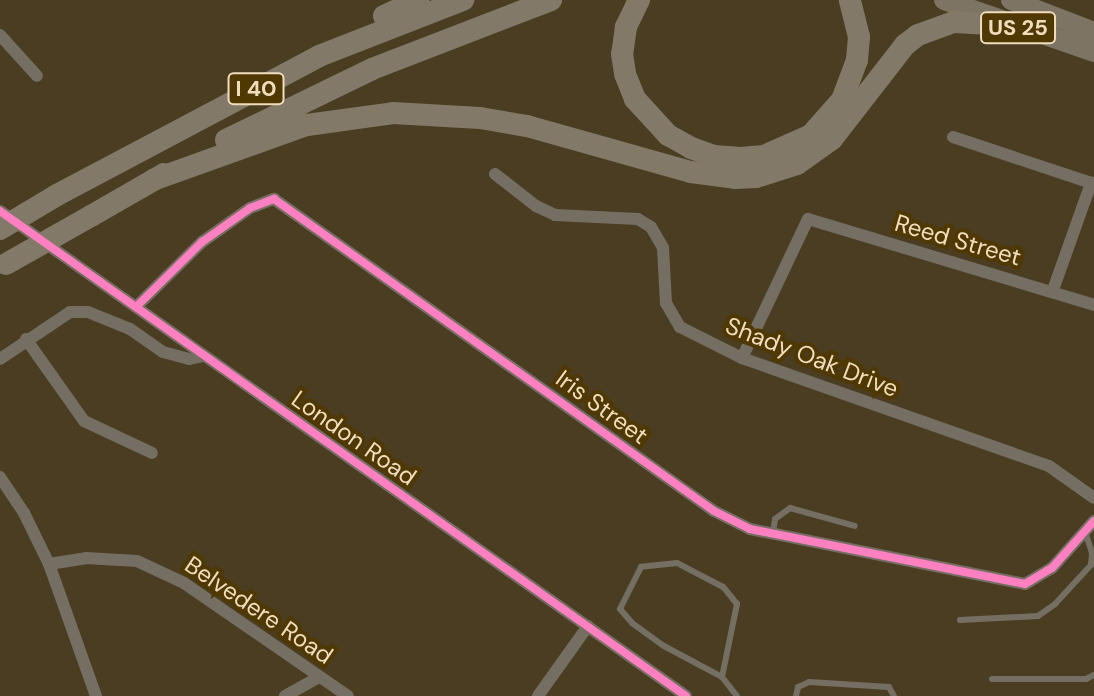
<!DOCTYPE html>
<style>
body{margin:0}
#map{position:relative;width:1094px;height:696px;overflow:hidden;background:#4a3d22;font-family:"DM Sans",sans-serif}
div>[style]{position:absolute}
.service>*{height:6px;margin:-3px;padding:0 3px;transform-origin:3px;border-radius:3px;background:#756f63}
.minor>*{height:12px;margin:-6px;padding:0 6px;transform-origin:6px;border-radius:6px;background:#756f63}
.primary>*{height:20px;margin:-10px;padding:0 10px;transform-origin:10px;border-radius:10px;background:#7d7464}
.motorway>*{height:22px;margin:-11px;padding:0 11px;transform-origin:11px;border-radius:11px;background:#837968}
.motorway-bridge>*{height:22px;margin:-11px;padding:0 11px;transform-origin:11px;border-radius:11px;background:#837968}
.cycleway>*{height:8px;margin:-4px;padding:0 4px;transform-origin:4px;border-radius:4px;background:#ff80c0}
span{translate:-50% -50%;white-space:nowrap;text-align:center;line-height:1.15;-webkit-text-stroke:8px #503802;paint-order:stroke}
.shield-label span{padding:2px 6px;background:#503802;border:2px solid;border-radius:6px;-webkit-text-stroke-width:0}
.shield-label{font-size:22px;color:#efddbe;font-weight:700}
.street-label{font-size:24px;color:#efddbe}
</style>
<div id="map">
<div class="service">
<i style="left:773px;top:532px;width:13px;rotate:-81deg"></i>
<i style="left:775px;top:519px;width:19px;rotate:-36deg"></i>
<i style="left:790px;top:508px;width:67px;rotate:15.5deg"></i>
<i style="left:960px;top:620px;width:78px;rotate:-2.9deg"></i>
<i style="left:1038px;top:616px;width:21px;rotate:-35deg"></i>
<i style="left:1055px;top:604px;width:53px;rotate:-47.3deg"></i>
<i style="left:1091px;top:565px;width:12px;rotate:-85deg"></i>
<i style="left:1092px;top:553px;width:23px;rotate:-108deg"></i>
<i style="left:722px;top:677px;width:75px;rotate:-78.4deg"></i>
<i style="left:737px;top:604px;width:22px;rotate:-129deg"></i>
<i style="left:723px;top:587px;width:52px;rotate:-152.4deg"></i>
<i style="left:677px;top:563px;width:36px;rotate:174deg"></i>
<i style="left:641px;top:567px;width:47px;rotate:116.6deg"></i>
<i style="left:620px;top:609px;width:18px;rotate:49deg"></i>
<i style="left:632px;top:623px;width:39px;rotate:36deg"></i>
<i style="left:664px;top:646px;width:66px;rotate:28.1deg"></i>
<i style="left:722px;top:677px;width:24px;rotate:52deg"></i>
<i style="left:992px;top:679px;width:94px"></i>
<i style="left:1086px;top:679px;width:9px;rotate:-27deg"></i>
<i style="left:796px;top:696px;width:9px;rotate:-77deg"></i>
<i style="left:798px;top:687px;width:12px;rotate:-24deg"></i>
<i style="left:809px;top:682px;width:80px;rotate:3.6deg"></i>
<i style="left:889px;top:687px;width:10px;rotate:61deg"></i>
</div>
<div class="minor">
<i style="left:0;top:35px;width:55px;rotate:47.9deg"></i>
<i style="left:953px;top:137px;width:149px;rotate:18.4deg"></i>
<i style="left:495px;top:174px;width:52px;rotate:38deg"></i>
<i style="left:536px;top:206px;width:21px;rotate:25deg"></i>
<i style="left:555px;top:215px;width:83px;rotate:2.8deg"></i>
<i style="left:638px;top:219px;width:15px;rotate:32deg"></i>
<i style="left:651px;top:227px;width:24px;rotate:60deg"></i>
<i style="left:663px;top:248px;width:55px;rotate:86.9deg"></i>
<i style="left:666px;top:303px;width:28px;rotate:60deg"></i>
<i style="left:680px;top:327px;width:69px;rotate:26.6deg"></i>
<i style="left:742px;top:358px;width:325px;rotate:19.4deg"></i>
<i style="left:1049px;top:466px;width:55px;rotate:35.4deg"></i>
<i style="left:0;top:211px;width:840px;rotate:35.26deg"></i>
<i style="left:1053px;top:290px;width:114px;rotate:-70.4deg"></i>
<i style="left:136px;top:307px;width:93px;rotate:-44.6deg"></i>
<i style="left:202px;top:242px;width:59px;rotate:-35.3deg"></i>
<i style="left:250px;top:208px;width:26px;rotate:-21deg"></i>
<i style="left:274px;top:199px;width:539px;rotate:35.34deg"></i>
<i style="left:714px;top:511px;width:40px;rotate:26.6deg"></i>
<i style="left:750px;top:529px;width:280px;rotate:11.3deg"></i>
<i style="left:1025px;top:584px;width:31px;rotate:-31deg"></i>
<i style="left:1052px;top:568px;width:63px;rotate:-48.2deg"></i>
<i style="left:26px;top:339px;width:100px;rotate:54.7deg"></i>
<i style="left:84px;top:421px;width:75px;rotate:25.2deg"></i>
<i style="left:742px;top:358px;width:154px;rotate:-64.6deg"></i>
<i style="left:808px;top:219px;width:299px;rotate:16.7deg"></i>
<i style="left:0;top:359px;width:84px;rotate:-33.9deg"></i>
<i style="left:70px;top:312px;width:18px"></i>
<i style="left:88px;top:312px;width:45px;rotate:22deg"></i>
<i style="left:130px;top:329px;width:40px;rotate:34.9deg"></i>
<i style="left:163px;top:352px;width:27px;rotate:15deg"></i>
<i style="left:189px;top:359px;width:14px;rotate:-12deg"></i>
<i style="left:0;top:477px;width:43px;rotate:56.3deg"></i>
<i style="left:24px;top:513px;width:57px;rotate:63.9deg"></i>
<i style="left:49px;top:564px;width:140px;rotate:70.4deg"></i>
<i style="left:49px;top:564px;width:37px;rotate:-9deg"></i>
<i style="left:86px;top:558px;width:51px;rotate:3.4deg"></i>
<i style="left:137px;top:561px;width:52px;rotate:25.1deg"></i>
<i style="left:184px;top:583px;width:199px;rotate:34.6deg"></i>
<i style="left:285px;top:696px;width:39px;rotate:-29deg"></i>
<i style="left:538px;top:696px;width:86px;rotate:-54.5deg"></i>
</div>
<div class="primary">
<i style="left:944px;top:0;width:159px;rotate:19.1deg"></i>
<i style="left:1011px;top:0;width:89px;rotate:21.1deg"></i>
</div>
<div class="motorway">
<i style="left:639px;top:0;width:30px;rotate:116deg"></i>
<i style="left:626px;top:27px;width:27px;rotate:98deg"></i>
<i style="left:622px;top:54px;width:20px;rotate:81deg"></i>
<i style="left:625px;top:74px;width:27px;rotate:68deg"></i>
<i style="left:635px;top:99px;width:49px;rotate:47.5deg"></i>
<i style="left:668px;top:135px;width:26px;rotate:29deg"></i>
<i style="left:691px;top:148px;width:24px;rotate:19deg"></i>
<i style="left:714px;top:156px;width:27px;rotate:4deg"></i>
<i style="left:741px;top:158px;width:23px;rotate:-5deg"></i>
<i style="left:764px;top:156px;width:51px;rotate:-24.1deg"></i>
<i style="left:811px;top:135px;width:47px;rotate:-48.5deg"></i>
<i style="left:842px;top:100px;width:43px;rotate:-69.4deg"></i>
<i style="left:857px;top:60px;width:23px;rotate:-85deg"></i>
<i style="left:859px;top:37px;width:38px;rotate:-104deg"></i>
<i style="left:384px;top:16px;width:38px;rotate:-25deg"></i>
<i style="left:226px;top:140px;width:162px;rotate:-25.9deg"></i>
<i style="left:372px;top:69px;width:192px;rotate:-21.1deg"></i>
<i style="left:153px;top:180px;width:164px;rotate:-19.7deg"></i>
<i style="left:307px;top:125px;width:87px;rotate:-7.9deg"></i>
<i style="left:393px;top:113px;width:87px;rotate:3.3deg"></i>
<i style="left:480px;top:118px;width:48px;rotate:9.7deg"></i>
<i style="left:527px;top:126px;width:170px;rotate:15.7deg"></i>
<i style="left:691px;top:172px;width:44px;rotate:7.8deg"></i>
<i style="left:735px;top:178px;width:21px;rotate:-3deg"></i>
<i style="left:756px;top:177px;width:43px;rotate:-17.6deg"></i>
<i style="left:797px;top:164px;width:43px;rotate:-35.5deg"></i>
<i style="left:832px;top:139px;width:119px;rotate:-52.2deg"></i>
<i style="left:905px;top:45px;width:16px;rotate:-38deg"></i>
<i style="left:918px;top:35px;width:38px;rotate:-20deg"></i>
<i style="left:954px;top:22px;width:56px;rotate:3.1deg"></i>
<i style="left:57px;top:195px;width:297px;rotate:-27.9deg"></i>
<i style="left:319px;top:56px;width:155px;rotate:-21.3deg"></i>
<i style="left:91px;top:216px;width:84px;rotate:-29.9deg"></i>
</div>
<div class="motorway-bridge">
<i style="left:0;top:229px;width:66px;rotate:-30.8deg"></i>
<i style="left:6px;top:264px;width:98px;rotate:-29.5deg"></i>
</div>
<div class="cycleway">
<i style="left:0;top:211px;width:840px;rotate:35.26deg"></i>
<i style="left:136px;top:307px;width:93px;rotate:-44.6deg"></i>
<i style="left:202px;top:242px;width:59px;rotate:-35.3deg"></i>
<i style="left:250px;top:208px;width:26px;rotate:-21deg"></i>
<i style="left:274px;top:199px;width:539px;rotate:35.34deg"></i>
<i style="left:714px;top:511px;width:40px;rotate:26.6deg"></i>
<i style="left:750px;top:529px;width:280px;rotate:11.3deg"></i>
<i style="left:1025px;top:584px;width:31px;rotate:-31deg"></i>
<i style="left:1052px;top:568px;width:63px;rotate:-48.2deg"></i>
</div>
<div class="shield-label">
<span style="left:1018px;top:28px">US 25</span>
<span style="left:256px;top:89px">I 40</span>
</div>
<div class="street-label">
<span style="left:958px;top:240px;rotate:16deg">Reed Street</span>
<span style="left:812px;top:357px;rotate:21deg">Shady Oak Drive</span>
<span style="left:602px;top:407px;rotate:36deg">Iris Street</span>
<span style="left:354px;top:438px;rotate:35deg">London Road</span>
<span style="left:259px;top:610px;rotate:34deg">Belvedere Road</span>
</div>
</div>
